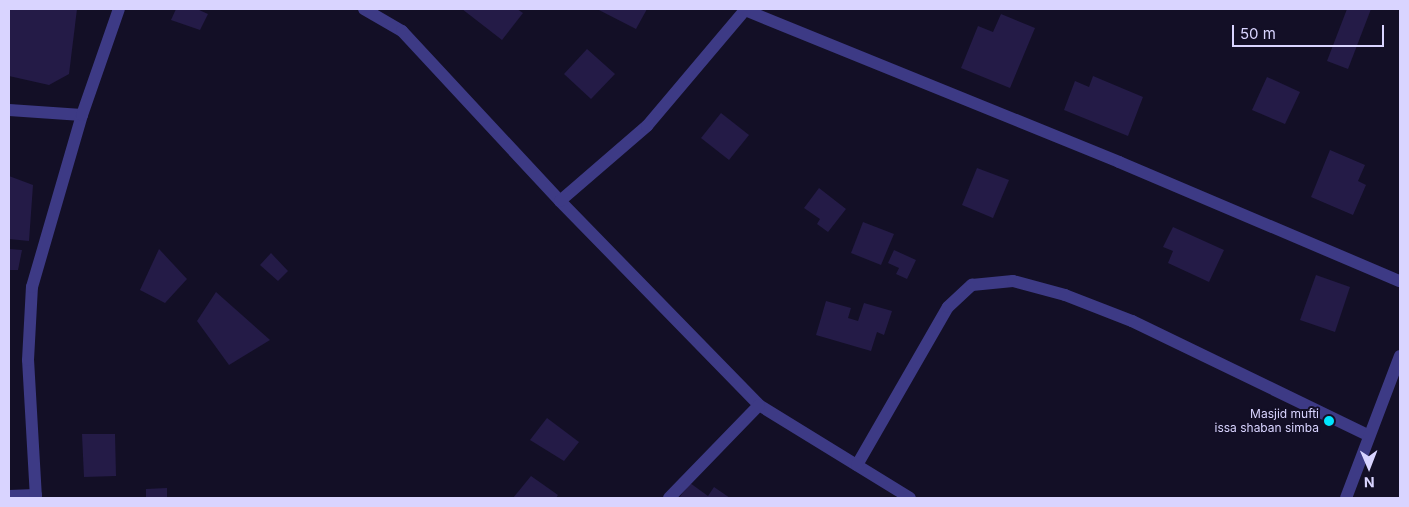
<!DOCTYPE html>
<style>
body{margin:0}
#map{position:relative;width:1409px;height:507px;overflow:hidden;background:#130f26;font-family:Inter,sans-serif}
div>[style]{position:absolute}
.building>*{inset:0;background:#241b47}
.street>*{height:12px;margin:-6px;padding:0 6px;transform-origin:6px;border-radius:6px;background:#3d3a85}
.dots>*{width:14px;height:14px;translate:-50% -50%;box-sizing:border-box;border:2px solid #130f26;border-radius:50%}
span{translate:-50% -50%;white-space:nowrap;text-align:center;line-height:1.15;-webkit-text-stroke:4px #130f26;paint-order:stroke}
.poi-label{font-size:12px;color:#d9d4ff}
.right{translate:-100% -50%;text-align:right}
.frame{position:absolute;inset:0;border:10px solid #d9d4ff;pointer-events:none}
.north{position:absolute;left:1344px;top:442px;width:50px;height:50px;-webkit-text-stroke:4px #130f26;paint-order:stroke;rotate:179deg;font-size:14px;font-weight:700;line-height:20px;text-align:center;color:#d9d4ff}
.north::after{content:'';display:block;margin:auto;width:18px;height:22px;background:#d9d4ff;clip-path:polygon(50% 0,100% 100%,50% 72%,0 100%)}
.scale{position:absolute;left:1232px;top:25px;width:152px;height:22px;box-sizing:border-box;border:2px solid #d9d4ff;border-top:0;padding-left:6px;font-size:15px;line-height:18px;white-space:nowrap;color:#d9d4ff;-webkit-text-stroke:4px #130f26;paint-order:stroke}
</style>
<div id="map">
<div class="building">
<i style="clip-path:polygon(9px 9px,77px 9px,69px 74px,49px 85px,9px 76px)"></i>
<i style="clip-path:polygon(176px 9px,197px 9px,208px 14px,200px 30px,171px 20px)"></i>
<i style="clip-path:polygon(462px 9px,517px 9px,523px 13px,502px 40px)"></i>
<i style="clip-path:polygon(597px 9px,647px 9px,636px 29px)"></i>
<i style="clip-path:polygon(1347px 9px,1371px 9px,1348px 69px,1327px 61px)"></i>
<i style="clip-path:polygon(1001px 14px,1035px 28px,1010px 88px,961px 68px,978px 26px,993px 32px)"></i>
<i style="clip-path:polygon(587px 49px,615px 74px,591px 99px,564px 74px)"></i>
<i style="clip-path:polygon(1093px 76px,1143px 97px,1128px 136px,1064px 110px,1075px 81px,1089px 87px)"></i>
<i style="clip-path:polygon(1267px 77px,1300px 92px,1285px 124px,1252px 110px)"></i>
<i style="clip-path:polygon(721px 113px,749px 135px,729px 160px,701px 138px)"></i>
<i style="clip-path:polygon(1330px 150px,1365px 165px,1358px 181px,1366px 185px,1353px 215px,1311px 197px)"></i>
<i style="clip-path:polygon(977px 168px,1009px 180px,993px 218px,962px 205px)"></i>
<i style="clip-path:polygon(9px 176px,33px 185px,29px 241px,9px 239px)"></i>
<i style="clip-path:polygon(819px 188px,846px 209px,828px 232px,817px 224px,820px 219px,804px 208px)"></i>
<i style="clip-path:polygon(863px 222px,894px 234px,881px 265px,851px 253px)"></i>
<i style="clip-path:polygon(1173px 227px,1224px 250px,1209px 282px,1168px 263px,1173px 251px,1163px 247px)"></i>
<i style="clip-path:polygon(9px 249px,22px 250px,18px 270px,9px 270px)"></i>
<i style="clip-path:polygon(159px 249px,187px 279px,165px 303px,140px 290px)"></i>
<i style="clip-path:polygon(894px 250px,916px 260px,907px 279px,896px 274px,899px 268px,888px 263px)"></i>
<i style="clip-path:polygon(271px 253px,288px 271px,278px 281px,260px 265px)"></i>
<i style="clip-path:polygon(1316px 275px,1350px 287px,1335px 332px,1300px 320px)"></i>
<i style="clip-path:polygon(216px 292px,270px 340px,229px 365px,197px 321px)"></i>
<i style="clip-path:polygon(826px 301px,851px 308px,848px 318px,858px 321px,864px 303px,892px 311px,884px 335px,877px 332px,871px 351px,816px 335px)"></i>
<i style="clip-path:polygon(547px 418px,579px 442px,564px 461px,530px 440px)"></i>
<i style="clip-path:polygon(82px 434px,115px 434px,116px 476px,84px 477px)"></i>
<i style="clip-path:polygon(531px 476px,558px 495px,556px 498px,513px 498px)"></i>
<i style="clip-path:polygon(690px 483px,708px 496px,714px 487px,730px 498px,679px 498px)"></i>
<i style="clip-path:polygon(167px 488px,167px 498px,146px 498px,146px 489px)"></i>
</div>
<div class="street">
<i style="left:364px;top:9px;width:44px;rotate:30.1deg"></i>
<i style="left:402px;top:31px;width:232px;rotate:47.1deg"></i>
<i style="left:560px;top:201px;width:285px;rotate:45.7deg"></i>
<i style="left:759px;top:405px;width:177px;rotate:31.6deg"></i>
<i style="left:745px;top:10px;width:404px;rotate:22.1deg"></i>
<i style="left:1119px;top:162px;width:305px;rotate:23deg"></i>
<i style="left:9px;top:110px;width:73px;rotate:3.9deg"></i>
<i style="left:560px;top:201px;width:115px;rotate:-40.8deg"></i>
<i style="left:647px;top:126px;width:153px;rotate:-49.8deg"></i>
<i style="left:857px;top:465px;width:182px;rotate:-60.1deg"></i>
<i style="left:948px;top:307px;width:33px;rotate:-43deg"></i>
<i style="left:972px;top:285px;width:41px;rotate:-5.6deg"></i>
<i style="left:1013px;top:281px;width:54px;rotate:15.1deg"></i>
<i style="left:1065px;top:295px;width:72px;rotate:21.2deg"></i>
<i style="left:1132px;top:321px;width:262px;rotate:25.8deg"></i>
<i style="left:9px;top:496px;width:27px;rotate:-2deg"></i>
<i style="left:36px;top:498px;width:138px;rotate:-93.3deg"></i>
<i style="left:28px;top:360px;width:73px;rotate:-86.9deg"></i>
<i style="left:32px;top:287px;width:179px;rotate:-73.8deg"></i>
<i style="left:82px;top:115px;width:112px;rotate:-70.8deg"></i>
<i style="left:669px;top:498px;width:129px;rotate:-45.9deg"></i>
<i style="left:1346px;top:498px;width:152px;rotate:-69.2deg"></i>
</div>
<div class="dots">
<i style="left:1329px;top:421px;background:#00e5ff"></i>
</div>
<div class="poi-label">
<span class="right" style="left:1319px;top:421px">Masjid mufti<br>issa shaban simba</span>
</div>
<div class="frame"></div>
<div class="north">N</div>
<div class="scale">50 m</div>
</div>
